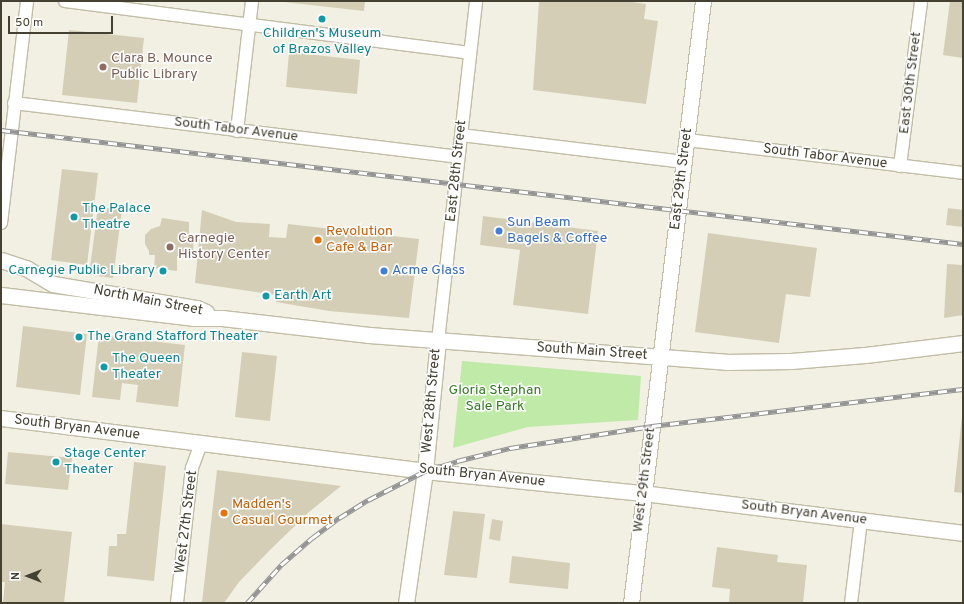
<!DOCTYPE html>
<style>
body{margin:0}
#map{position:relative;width:964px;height:604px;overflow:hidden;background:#f2f0e2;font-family:Overpass,sans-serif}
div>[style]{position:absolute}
.green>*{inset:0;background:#c0eaa7}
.building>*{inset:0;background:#d4ceb7}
.roads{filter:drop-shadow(1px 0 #c1bda7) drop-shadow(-1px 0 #c1bda7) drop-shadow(0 1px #c1bda7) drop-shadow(0 -1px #c1bda7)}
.minor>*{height:12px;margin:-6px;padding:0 6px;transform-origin:6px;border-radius:6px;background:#fff}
.tertiary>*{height:15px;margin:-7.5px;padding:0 7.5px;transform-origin:7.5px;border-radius:7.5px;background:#fff}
.rail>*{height:4.5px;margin-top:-2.25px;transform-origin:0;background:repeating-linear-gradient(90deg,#fff 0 9px,#939393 0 18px);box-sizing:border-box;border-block:1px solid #939393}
.dots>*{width:11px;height:11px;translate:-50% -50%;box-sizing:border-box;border:2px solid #fff;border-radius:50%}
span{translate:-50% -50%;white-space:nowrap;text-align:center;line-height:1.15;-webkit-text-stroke:3px #fff;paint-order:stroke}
.culture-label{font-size:14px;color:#0d838f}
.left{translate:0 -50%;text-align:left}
.right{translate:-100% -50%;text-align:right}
.education-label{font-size:14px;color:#785e54}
.street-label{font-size:14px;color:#444032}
.shop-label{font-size:14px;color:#366cbe}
.food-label{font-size:14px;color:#c56008}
.park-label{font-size:14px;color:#347923}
.frame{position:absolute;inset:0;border:2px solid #444032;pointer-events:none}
.north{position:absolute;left:8px;top:556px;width:40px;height:40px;-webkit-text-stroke:3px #fff;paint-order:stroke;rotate:270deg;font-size:11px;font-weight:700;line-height:16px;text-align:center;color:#444032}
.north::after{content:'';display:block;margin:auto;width:14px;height:18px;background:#444032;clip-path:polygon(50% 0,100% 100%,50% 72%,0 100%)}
.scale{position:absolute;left:8px;top:16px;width:105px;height:18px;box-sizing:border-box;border:2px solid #444032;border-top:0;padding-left:5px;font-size:12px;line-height:14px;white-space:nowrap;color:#444032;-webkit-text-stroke:3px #fff;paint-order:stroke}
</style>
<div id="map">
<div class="green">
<i style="clip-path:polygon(462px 361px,641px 376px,638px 420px,528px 427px,453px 448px)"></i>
</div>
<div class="building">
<i style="clip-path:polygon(284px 1px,365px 1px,364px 11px,284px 2px)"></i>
<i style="clip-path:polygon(539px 1px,624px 1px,646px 4px,644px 19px,658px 21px,646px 104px,533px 90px)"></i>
<i style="clip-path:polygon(950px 1px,963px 1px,963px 58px,943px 55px)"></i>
<i style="clip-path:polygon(69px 30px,144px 38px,137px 103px,62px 95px)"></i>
<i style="clip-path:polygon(289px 52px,360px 60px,357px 94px,286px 87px)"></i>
<i style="clip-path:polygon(62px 169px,98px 173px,87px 265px,51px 260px)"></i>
<i style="clip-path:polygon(98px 207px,122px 210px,113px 278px,89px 275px)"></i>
<i style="clip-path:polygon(948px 208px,963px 210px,963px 227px,946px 225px)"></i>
<i style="clip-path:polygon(202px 210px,236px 222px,270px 224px,269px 237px,286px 238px,288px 224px,419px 239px,409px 318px,329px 311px,276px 302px,277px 295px,195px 283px)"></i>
<i style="clip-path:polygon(483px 216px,598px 231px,588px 314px,513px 305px,520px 250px,480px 245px)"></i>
<i style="clip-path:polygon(162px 218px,189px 222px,189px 235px,194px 240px,193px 250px,185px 256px,177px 256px,177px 271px,154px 268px,155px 255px,149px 255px,149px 251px,145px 244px,145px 235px,151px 229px,160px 226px)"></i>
<i style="clip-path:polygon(708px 233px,817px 248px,810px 297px,786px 294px,779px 343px,695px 332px)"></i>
<i style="clip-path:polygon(947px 264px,963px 265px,963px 315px,944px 318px)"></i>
<i style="clip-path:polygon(23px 326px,87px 334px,80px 395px,16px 387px)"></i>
<i style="clip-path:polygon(99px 335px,185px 345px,178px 407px,136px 402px,138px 385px,122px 383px,120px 400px,92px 397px)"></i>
<i style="clip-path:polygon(242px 352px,277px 356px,270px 421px,235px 417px)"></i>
<i style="clip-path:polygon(962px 416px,963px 416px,963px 493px,954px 492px)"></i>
<i style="clip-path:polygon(8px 452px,72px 458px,68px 490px,5px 484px)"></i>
<i style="clip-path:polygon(134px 462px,166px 466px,154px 581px,107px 576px,109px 546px,117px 546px,117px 534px,126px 534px)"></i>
<i style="clip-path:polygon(217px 470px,341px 486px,309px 512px,270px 550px,239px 582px,224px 603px,202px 603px)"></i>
<i style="clip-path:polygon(453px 511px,485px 514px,477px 578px,444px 575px)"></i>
<i style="clip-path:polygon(492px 519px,503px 521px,500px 541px,489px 539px)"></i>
<i style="clip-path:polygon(1px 524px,72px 532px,64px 603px,3px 603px,5px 582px,1px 582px)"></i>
<i style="clip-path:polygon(717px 547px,778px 555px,777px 562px,807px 565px,803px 603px,731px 603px,729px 601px,730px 589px,712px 587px)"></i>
<i style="clip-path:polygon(512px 556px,570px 563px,568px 589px,509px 583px)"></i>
</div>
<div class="roads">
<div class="minor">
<i style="left:65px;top:1px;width:408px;rotate:7.3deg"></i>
<i style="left:14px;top:103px;width:447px;rotate:6.9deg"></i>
<i style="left:237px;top:131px;width:131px;rotate:-83.4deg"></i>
<i style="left:461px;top:135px;width:225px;rotate:6.9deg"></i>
<i style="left:687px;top:140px;width:278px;rotate:6.8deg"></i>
<i style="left:900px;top:166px;width:166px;rotate:-82.7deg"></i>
<i style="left:1px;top:223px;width:224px;rotate:-83.3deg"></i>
<i style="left:438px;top:341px;width:342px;rotate:-83.6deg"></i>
<i style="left:177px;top:603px;width:136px;rotate:-83.7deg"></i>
<i style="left:192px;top:468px;width:27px;rotate:-70deg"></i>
<i style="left:851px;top:603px;width:84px;rotate:-83.1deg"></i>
</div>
<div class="tertiary">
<i style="left:1px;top:260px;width:26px;rotate:18deg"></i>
<i style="left:26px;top:268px;width:31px;rotate:31deg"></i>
<i style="left:53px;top:284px;width:146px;rotate:9.5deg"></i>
<i style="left:197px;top:308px;width:10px;rotate:24deg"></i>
<i style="left:1px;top:295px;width:193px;rotate:6.8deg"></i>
<i style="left:193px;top:318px;width:29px"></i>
<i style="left:222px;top:318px;width:148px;rotate:6.6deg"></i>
<i style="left:369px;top:335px;width:358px;rotate:4.3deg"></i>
<i style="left:726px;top:362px;width:65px;rotate:-0.9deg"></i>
<i style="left:791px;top:361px;width:74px;rotate:-4.6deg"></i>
<i style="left:865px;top:355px;width:99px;rotate:-7deg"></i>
<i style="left:1px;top:418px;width:427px;rotate:7.1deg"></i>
<i style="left:425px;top:471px;width:219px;rotate:5.8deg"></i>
<i style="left:643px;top:493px;width:322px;rotate:7.1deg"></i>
<i style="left:406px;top:603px;width:133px;rotate:-81.8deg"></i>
<i style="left:425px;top:471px;width:131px;rotate:-84.3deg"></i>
<i style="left:631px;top:603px;width:606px;rotate:-83.18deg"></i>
</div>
</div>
<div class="rail">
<i style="left:1px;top:130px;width:969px;rotate:6.76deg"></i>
<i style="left:247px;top:603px;width:51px;rotate:-48.2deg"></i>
<i style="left:281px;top:565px;width:41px;rotate:-41.1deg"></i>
<i style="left:312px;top:538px;width:34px;rotate:-37deg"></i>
<i style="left:339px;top:518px;width:34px;rotate:-32deg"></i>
<i style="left:368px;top:500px;width:64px;rotate:-27deg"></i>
<i style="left:425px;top:471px;width:34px;rotate:-17deg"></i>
<i style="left:457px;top:461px;width:55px;rotate:-13.8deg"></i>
<i style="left:510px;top:448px;width:144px;rotate:-8.8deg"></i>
<i style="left:652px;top:426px;width:313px;rotate:-6.8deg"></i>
</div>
<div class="dots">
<i style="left:322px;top:19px;background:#0f9aa8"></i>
<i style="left:103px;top:67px;background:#8d6e63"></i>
<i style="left:74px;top:217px;background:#0f9aa8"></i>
<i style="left:499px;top:231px;background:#3f7fe0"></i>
<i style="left:318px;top:240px;background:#e8710a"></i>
<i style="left:170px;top:247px;background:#8d6e63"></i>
<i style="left:163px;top:271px;background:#0f9aa8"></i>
<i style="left:384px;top:271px;background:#3f7fe0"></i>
<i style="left:266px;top:296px;background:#0f9aa8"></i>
<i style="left:79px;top:337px;background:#0f9aa8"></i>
<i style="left:104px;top:367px;background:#0f9aa8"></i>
<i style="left:56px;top:462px;background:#0f9aa8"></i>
<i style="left:224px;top:513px;background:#e8710a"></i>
</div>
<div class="culture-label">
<span style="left:322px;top:42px">Children's Museum<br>of Brazos Valley</span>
<span class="left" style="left:82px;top:217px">The Palace<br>Theatre</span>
<span class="right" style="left:155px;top:271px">Carnegie Public Library</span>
<span class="left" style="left:274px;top:296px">Earth Art</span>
<span class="left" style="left:87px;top:337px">The Grand Stafford Theater</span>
<span class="left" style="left:112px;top:367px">The Queen<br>Theater</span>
<span class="left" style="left:64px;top:462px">Stage Center<br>Theater</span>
</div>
<div class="education-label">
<span class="left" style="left:111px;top:67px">Clara B. Mounce<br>Public Library</span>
<span class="left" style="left:178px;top:247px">Carnegie<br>History Center</span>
</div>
<div class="street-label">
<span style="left:911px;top:83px;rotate:-83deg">East 30th Street</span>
<span style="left:236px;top:130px;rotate:7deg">South Tabor Avenue</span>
<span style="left:825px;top:157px;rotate:7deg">South Tabor Avenue</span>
<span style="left:457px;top:171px;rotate:-84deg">East 28th Street</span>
<span style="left:682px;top:179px;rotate:-83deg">East 29th Street</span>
<span style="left:148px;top:301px;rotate:11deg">North Main Street</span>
<span style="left:592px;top:352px;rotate:4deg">South Main Street</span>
<span style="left:432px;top:401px;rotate:-85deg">West 28th Street</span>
<span style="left:77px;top:428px;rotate:7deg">South Bryan Avenue</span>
<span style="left:482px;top:476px;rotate:6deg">South Bryan Avenue</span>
<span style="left:645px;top:480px;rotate:-83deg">West 29th Street</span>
<span style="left:804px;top:513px;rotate:7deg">South Bryan Avenue</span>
<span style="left:187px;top:522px;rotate:-83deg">West 27th Street</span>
</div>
<div class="shop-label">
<span class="left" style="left:507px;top:231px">Sun Beam<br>Bagels &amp; Coffee</span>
<span class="left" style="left:392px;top:271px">Acme Glass</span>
</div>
<div class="food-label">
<span class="left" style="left:326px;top:240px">Revolution<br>Cafe &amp; Bar</span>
<span class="left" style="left:232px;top:513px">Madden's<br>Casual Gourmet</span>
</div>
<div class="park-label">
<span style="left:495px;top:399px">Gloria Stephan<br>Sale Park</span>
</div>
<div class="frame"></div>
<div class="north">N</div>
<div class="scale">50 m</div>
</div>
